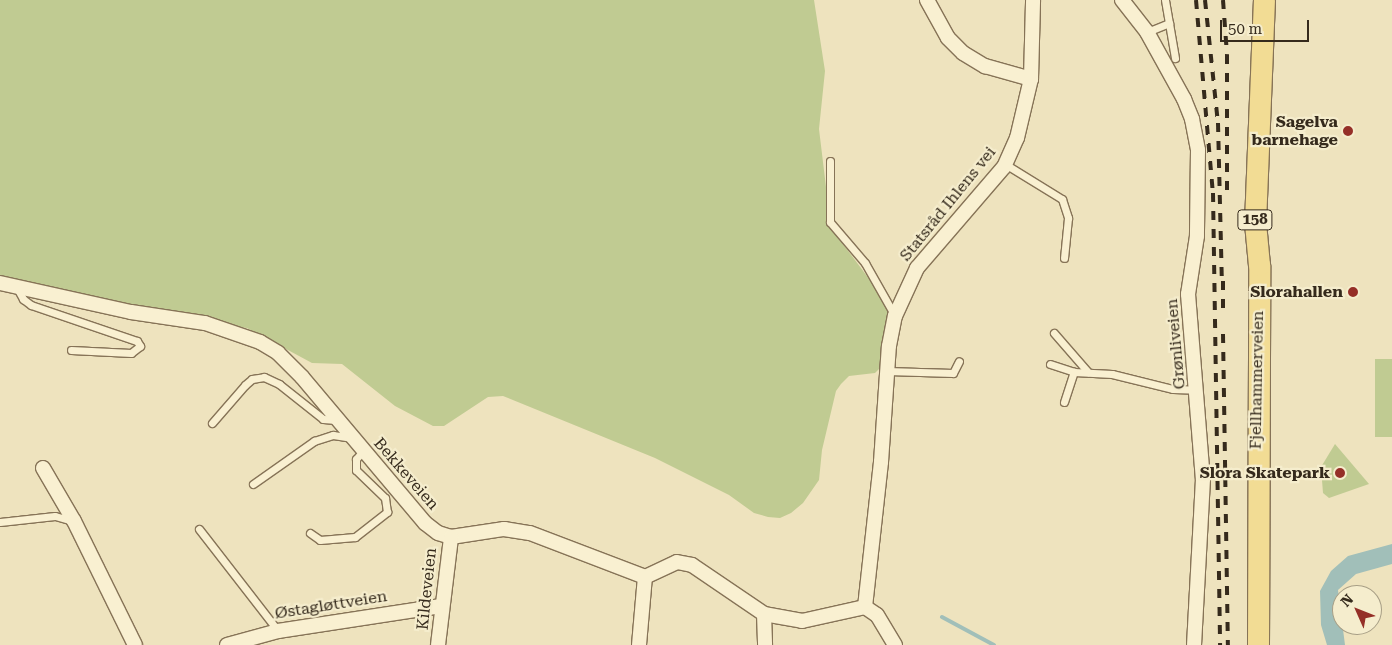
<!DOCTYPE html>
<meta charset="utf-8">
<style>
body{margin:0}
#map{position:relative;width:1392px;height:645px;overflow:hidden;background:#eee3be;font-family:"Roboto Serif",serif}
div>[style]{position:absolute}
.green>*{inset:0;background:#c0cb92}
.water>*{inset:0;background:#a1bfb9}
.stream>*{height:4px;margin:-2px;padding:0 2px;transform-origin:2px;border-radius:2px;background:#a1bfb9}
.roads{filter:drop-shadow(1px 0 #867357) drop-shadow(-1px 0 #867357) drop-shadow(0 1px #867357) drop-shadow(0 -1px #867357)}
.lane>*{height:7px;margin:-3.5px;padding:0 3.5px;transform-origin:3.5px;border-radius:3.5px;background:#f9f0d1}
.street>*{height:14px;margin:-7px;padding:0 7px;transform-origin:7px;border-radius:7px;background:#f9f0d1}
.primary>*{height:21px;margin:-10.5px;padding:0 10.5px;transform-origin:10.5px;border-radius:10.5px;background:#f2dc94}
.rail>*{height:4px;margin-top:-2px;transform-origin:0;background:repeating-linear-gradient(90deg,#352a1c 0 9px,transparent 0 18px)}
.dots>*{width:14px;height:14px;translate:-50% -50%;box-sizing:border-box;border:2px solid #f5edcd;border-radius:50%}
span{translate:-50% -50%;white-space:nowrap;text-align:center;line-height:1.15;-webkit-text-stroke:4.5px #f5edcd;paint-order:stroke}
.shield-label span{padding:1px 4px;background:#f5edcd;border:1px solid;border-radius:4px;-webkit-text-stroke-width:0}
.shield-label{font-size:15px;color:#352a1c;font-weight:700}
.poi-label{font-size:16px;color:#352a1c;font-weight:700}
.right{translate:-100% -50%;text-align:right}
.street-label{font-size:16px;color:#352a1c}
.north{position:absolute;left:1332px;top:585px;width:50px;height:50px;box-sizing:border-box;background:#f5edcd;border:1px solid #a89f86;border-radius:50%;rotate:314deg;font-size:14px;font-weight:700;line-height:20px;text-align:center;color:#352a1c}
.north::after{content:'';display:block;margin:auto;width:18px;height:22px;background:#952f27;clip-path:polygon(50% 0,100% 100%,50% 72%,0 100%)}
.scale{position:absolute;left:1220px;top:20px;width:89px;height:22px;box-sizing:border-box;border:2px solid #352a1c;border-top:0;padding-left:6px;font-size:15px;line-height:18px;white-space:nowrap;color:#352a1c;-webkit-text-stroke:4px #f5edcd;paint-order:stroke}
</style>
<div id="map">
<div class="green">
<i style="clip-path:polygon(0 0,814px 0,825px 71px,819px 129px,826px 187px,837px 236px,893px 311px,883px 365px,875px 373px,849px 376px,841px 384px,836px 391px,822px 450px,819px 480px,803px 503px,791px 513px,780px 518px,768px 517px,754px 513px,729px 495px,655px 458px,503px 396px,488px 397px,444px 426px,433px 426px,395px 406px,342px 364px,312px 363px,247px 328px,163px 317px,69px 291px,48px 293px,0 279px)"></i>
<i style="clip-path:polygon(1375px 359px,1392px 359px,1392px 437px,1375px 437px)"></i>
<i style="clip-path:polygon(1335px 444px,1369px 484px,1329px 498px,1323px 493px,1321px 467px)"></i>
</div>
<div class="water">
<i style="clip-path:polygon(1392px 544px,1392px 564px,1356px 574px,1338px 590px,1345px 645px,1327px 645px,1321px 625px,1320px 591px,1331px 571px,1348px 556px)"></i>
</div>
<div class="stream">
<i style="left:942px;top:617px;width:59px;rotate:28.3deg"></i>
</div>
<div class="roads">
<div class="lane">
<i style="left:1165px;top:0;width:59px;rotate:80.2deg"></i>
<i style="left:1147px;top:32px;width:24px;rotate:-22deg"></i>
<i style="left:830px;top:161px;width:61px;rotate:90deg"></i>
<i style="left:830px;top:222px;width:54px;rotate:49.5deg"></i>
<i style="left:865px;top:263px;width:61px;rotate:60.5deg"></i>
<i style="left:1005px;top:164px;width:67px;rotate:31.6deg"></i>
<i style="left:1062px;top:199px;width:20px;rotate:72deg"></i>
<i style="left:1068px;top:218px;width:40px;rotate:95.7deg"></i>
<i style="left:17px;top:288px;width:13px;rotate:61deg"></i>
<i style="left:23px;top:299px;width:10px;rotate:37deg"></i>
<i style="left:31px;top:305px;width:112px;rotate:18.8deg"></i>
<i style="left:137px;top:341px;width:6px;rotate:59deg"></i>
<i style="left:140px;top:346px;width:11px;rotate:142deg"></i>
<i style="left:131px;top:353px;width:60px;rotate:-177.1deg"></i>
<i style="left:1054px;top:333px;width:52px;rotate:48.9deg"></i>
<i style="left:1050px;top:364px;width:25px;rotate:18deg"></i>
<i style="left:887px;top:371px;width:66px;rotate:1.7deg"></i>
<i style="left:953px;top:373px;width:13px;rotate:-63deg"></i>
<i style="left:1064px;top:402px;width:32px;rotate:-72deg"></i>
<i style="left:1074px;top:372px;width:38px;rotate:3deg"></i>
<i style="left:1112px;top:374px;width:63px;rotate:13.8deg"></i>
<i style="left:1173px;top:389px;width:24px;rotate:2deg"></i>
<i style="left:212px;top:423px;width:50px;rotate:-49deg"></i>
<i style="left:245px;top:385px;width:9px;rotate:-41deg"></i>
<i style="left:252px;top:379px;width:12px;rotate:-9deg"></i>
<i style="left:264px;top:377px;width:17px;rotate:25deg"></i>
<i style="left:279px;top:384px;width:56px;rotate:38.5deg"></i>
<i style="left:323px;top:419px;width:13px;rotate:4deg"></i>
<i style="left:253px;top:484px;width:75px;rotate:-35.2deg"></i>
<i style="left:314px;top:441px;width:20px;rotate:-18deg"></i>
<i style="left:333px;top:435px;width:18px;rotate:9deg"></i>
<i style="left:0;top:522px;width:55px;rotate:-6.2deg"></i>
<i style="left:55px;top:516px;width:19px;rotate:16deg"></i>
<i style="left:199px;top:529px;width:129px;rotate:52.2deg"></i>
<i style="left:310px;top:533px;width:12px;rotate:35deg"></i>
<i style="left:320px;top:540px;width:35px;rotate:-5deg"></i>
<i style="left:355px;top:537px;width:41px;rotate:-38deg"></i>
<i style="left:387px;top:512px;width:14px;rotate:-98deg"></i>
<i style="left:385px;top:498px;width:40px;rotate:-136deg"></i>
<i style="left:356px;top:470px;width:11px;rotate:-90deg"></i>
<i style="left:356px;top:459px;width:11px;rotate:-49deg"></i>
</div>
<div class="street">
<i style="left:927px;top:0;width:43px;rotate:61.1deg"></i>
<i style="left:948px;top:38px;width:21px;rotate:45deg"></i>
<i style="left:963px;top:53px;width:26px;rotate:31deg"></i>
<i style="left:985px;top:66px;width:48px;rotate:15.8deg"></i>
<i style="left:1122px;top:0;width:41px;rotate:52deg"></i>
<i style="left:1147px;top:32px;width:77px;rotate:61.1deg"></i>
<i style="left:1184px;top:99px;width:22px;rotate:68deg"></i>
<i style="left:1192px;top:119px;width:32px;rotate:79deg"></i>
<i style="left:1198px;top:150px;width:86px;rotate:90.7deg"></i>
<i style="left:1197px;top:236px;width:59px;rotate:98.8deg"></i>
<i style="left:1188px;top:294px;width:186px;rotate:85.4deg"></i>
<i style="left:1203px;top:479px;width:166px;rotate:93.1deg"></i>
<i style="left:0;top:283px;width:134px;rotate:12.5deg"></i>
<i style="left:131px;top:312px;width:75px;rotate:8.5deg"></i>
<i style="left:205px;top:323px;width:58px;rotate:19.1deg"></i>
<i style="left:260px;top:342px;width:21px;rotate:31deg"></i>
<i style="left:278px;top:353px;width:34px;rotate:45deg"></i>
<i style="left:302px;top:377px;width:191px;rotate:49.9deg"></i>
<i style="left:425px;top:523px;width:16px;rotate:38deg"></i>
<i style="left:438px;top:533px;width:14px;rotate:17deg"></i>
<i style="left:451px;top:537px;width:54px;rotate:-8.6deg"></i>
<i style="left:504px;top:529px;width:26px;rotate:9deg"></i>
<i style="left:530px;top:533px;width:123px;rotate:20.9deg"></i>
<i style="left:645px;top:577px;width:35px;rotate:-25deg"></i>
<i style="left:677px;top:562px;width:15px;rotate:11deg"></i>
<i style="left:692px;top:565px;width:87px;rotate:34.2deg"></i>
<i style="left:764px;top:614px;width:39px;rotate:10deg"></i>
<i style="left:802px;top:621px;width:65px;rotate:-12.5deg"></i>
<i style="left:43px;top:468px;width:61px;rotate:59.7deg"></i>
<i style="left:74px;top:521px;width:138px;rotate:63.8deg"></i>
<i style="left:865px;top:607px;width:146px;rotate:-83.7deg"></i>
<i style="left:881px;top:462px;width:116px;rotate:-86.1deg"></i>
<i style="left:889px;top:346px;width:31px;rotate:-79deg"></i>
<i style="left:895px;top:316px;width:53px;rotate:-65.4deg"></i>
<i style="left:917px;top:268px;width:133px;rotate:-49.3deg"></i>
<i style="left:1004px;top:167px;width:32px;rotate:-66deg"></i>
<i style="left:1017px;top:138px;width:61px;rotate:-76.7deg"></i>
<i style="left:1031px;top:79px;width:79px;rotate:-88.5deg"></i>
<i style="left:865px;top:607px;width:14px;rotate:34deg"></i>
<i style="left:877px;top:615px;width:35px;rotate:59deg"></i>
<i style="left:764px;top:614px;width:31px;rotate:88deg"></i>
<i style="left:227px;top:645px;width:53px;rotate:-15.4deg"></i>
<i style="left:278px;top:631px;width:165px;rotate:-8.7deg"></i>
<i style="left:438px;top:645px;width:109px;rotate:-83.1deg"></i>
<i style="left:639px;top:645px;width:68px;rotate:-85deg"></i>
</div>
<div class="primary">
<i style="left:1258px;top:645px;width:380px;rotate:-89.8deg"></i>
<i style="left:1259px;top:265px;width:42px;rotate:-95.4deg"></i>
<i style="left:1255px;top:223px;width:223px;rotate:-87.7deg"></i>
</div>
</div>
<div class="rail">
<i style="left:1196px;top:0;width:194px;rotate:85deg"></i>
<i style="left:1213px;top:193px;width:452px;rotate:89.1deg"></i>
<i style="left:1205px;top:0;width:124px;rotate:84deg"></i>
<i style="left:1218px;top:123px;width:161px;rotate:88.6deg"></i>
<i style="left:1223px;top:0;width:55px;rotate:85.8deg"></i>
<i style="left:1227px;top:55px;width:143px;rotate:90deg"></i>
<i style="left:1223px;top:308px;width:30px;rotate:-90deg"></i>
<i style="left:1223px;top:334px;width:311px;rotate:89.1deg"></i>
</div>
<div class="dots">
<i style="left:1348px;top:131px;background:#952f27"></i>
<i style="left:1353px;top:292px;background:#952f27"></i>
<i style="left:1340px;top:473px;background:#952f27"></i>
</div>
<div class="shield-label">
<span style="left:1255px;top:220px">158</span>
</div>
<div class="poi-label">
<span class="right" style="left:1338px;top:131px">Sagelva<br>barnehage</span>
<span class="right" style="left:1343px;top:292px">Slorahallen</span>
<span class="right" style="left:1330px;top:473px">Slora Skatepark</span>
</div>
<div class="street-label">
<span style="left:948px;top:204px;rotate:-51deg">Statsråd Ihlens vei</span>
<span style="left:1176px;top:344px;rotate:-95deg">Grønliveien</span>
<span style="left:1257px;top:380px;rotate:-89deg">Fjellhammerveien</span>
<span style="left:406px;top:474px;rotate:49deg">Bekkeveien</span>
<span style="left:427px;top:589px;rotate:-84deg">Kildeveien</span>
<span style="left:331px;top:605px;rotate:-9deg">Østagløttveien</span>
</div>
<div class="north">N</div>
<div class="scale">50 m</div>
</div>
